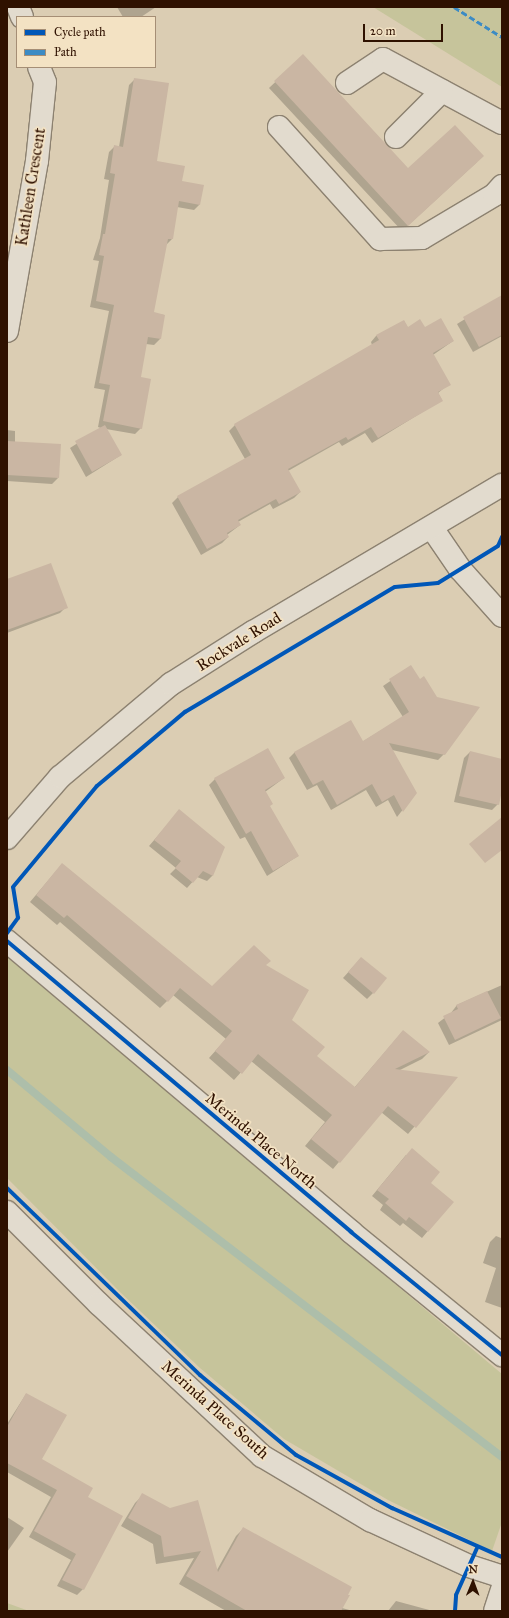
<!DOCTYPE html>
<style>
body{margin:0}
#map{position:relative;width:509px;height:1618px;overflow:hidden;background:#dbcdb3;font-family:"IM FELL Great Primer",serif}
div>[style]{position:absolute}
.green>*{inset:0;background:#c6c49b}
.shadow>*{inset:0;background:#0003}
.stream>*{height:8px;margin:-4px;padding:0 4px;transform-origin:4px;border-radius:4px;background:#adbeaa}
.building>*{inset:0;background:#cab6a3}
.roads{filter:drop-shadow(1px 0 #8c8170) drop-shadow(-1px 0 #8c8170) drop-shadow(0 1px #8c8170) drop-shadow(0 -1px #8c8170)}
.minor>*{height:22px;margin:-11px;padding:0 11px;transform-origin:11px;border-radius:11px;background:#e2dbce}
.quiet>*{height:3px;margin-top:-1.5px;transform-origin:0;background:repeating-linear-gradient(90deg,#3c8bc4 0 6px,transparent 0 9px)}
.cycleway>*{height:4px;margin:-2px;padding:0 2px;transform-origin:2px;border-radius:2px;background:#0057b8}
span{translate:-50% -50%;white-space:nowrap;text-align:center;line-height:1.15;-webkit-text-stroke:3.5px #f3e2c3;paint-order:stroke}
.street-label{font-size:16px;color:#2f1100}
.frame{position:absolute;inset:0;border:8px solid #2f1100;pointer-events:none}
.legend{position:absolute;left:16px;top:16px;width:140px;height:52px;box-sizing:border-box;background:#f3e2c3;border:1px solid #a58e75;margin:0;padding:5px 7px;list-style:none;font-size:12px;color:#2f1100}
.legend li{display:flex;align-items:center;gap:8px;height:20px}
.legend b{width:20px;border:1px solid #a58e75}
.north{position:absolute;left:453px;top:1562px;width:40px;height:40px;-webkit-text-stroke:3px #f3e2c3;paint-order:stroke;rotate:1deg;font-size:11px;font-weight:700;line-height:16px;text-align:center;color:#2f1100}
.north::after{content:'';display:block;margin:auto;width:14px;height:18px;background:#2f1100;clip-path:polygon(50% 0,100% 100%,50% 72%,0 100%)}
.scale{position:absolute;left:363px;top:24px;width:80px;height:18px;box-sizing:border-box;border:2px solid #2f1100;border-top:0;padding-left:5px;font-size:12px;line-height:14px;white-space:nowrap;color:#2f1100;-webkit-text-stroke:3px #f3e2c3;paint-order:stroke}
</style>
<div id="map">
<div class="green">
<i style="clip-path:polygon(373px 7px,502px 7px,502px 87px)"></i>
<i style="clip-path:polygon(7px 957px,502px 1374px,502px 1522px,492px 1551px,388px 1500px,284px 1439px,200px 1368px,120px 1292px,7px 1178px)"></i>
<i style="clip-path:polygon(7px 1603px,29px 1611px,7px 1611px)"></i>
</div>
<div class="shadow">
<i style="clip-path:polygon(117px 7px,156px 7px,141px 17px,123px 17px)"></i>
<i style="clip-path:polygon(303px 56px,408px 169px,477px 162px,402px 231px,269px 88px)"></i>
<i style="clip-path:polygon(135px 79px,156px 162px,181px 182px,200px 204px,194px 210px,177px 207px,172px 239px,166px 245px,153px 313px,164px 315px,160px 339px,154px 345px,146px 344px,140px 378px,141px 428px,135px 434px,106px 429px,121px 455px,86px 477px,70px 448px,101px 428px,98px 427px,105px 390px,94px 388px,109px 311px,90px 307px,99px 261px,93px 260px,100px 238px,109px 180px,104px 179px,109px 152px,115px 146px,119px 147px,129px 85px)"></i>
<i style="clip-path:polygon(502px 296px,502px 336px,473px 352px,457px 324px)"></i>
<i style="clip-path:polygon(404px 321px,408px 328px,424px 329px,453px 341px,433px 355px,449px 384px,438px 393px,442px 400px,372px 443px,365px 433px,342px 446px,339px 442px,288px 471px,300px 492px,294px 498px,273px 509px,270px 504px,238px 522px,240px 525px,227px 535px,228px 537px,222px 543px,201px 555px,172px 503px,178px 497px,245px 459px,229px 431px,235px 425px,372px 345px,371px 342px,376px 336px)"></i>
<i style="clip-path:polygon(7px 430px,15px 431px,15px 442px,58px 478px,52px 484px,7px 481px)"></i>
<i style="clip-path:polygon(7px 580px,66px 607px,60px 613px,7px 633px)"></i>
<i style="clip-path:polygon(411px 667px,444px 754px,438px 760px,392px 750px,416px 793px,397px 817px,388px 800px,376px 807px,366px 790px,331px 810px,317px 785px,307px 790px,289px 758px,295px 752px,362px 742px,403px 717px,383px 686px)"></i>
<i style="clip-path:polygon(470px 752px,502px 760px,502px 786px,498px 804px,492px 810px,454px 802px,464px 758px)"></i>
<i style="clip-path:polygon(284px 778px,265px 792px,269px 806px,298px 856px,267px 876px,245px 837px,240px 839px,209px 785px,215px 779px)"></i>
<i style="clip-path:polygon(174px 817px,213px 875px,207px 881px,197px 877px,187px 888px,170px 874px,176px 868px,149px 846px)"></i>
<i style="clip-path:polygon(62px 864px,212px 987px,265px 966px,291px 1020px,315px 1056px,354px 1088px,403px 1031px,429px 1052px,422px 1059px,398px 1071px,456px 1078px,408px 1134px,381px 1112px,333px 1169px,305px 1146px,325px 1122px,251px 1061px,234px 1080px,209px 1058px,226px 1039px,173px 995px,160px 1008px,60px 922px,57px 925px,30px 902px)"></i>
<i style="clip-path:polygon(361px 958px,373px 993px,367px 999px,343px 978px)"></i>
<i style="clip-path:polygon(502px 985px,502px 1020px,449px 1045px,438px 1023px,451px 1013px,457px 1005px)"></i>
<i style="clip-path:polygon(406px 1155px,429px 1183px,452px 1202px,422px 1238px,403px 1223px,400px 1226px,380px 1210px,383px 1205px,372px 1196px)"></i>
<i style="clip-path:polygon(502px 1234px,502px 1308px,485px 1302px,496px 1268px,483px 1263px,490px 1242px,496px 1236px,501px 1238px)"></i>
<i style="clip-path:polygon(26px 1394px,41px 1460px,87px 1497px,83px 1589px,77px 1595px,57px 1586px,71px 1560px,29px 1537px,51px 1497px,7px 1472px,7px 1424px)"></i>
<i style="clip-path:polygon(143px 1495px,170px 1510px,217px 1570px,236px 1536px,244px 1528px,342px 1608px,353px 1611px,226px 1611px,179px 1584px,194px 1558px,156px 1564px,153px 1544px,121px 1526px,135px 1503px)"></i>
<i style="clip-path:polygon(7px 1517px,24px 1528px,7px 1552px)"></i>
<i style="clip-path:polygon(396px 1601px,433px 1611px,388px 1611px)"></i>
</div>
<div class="stream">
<i style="left:7px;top:1070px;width:136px;rotate:39.9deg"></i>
<i style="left:111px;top:1157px;width:493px;rotate:37.5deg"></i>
</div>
<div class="building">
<i style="clip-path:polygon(303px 54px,408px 168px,455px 125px,484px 156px,408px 226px,274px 81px)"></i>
<i style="clip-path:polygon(134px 78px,169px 83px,157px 161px,185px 166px,182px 181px,204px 185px,200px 205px,179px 201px,173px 239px,168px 239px,154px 312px,165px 315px,161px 339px,148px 337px,141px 377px,151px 379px,142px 429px,103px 421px,110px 385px,99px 383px,114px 305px,96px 301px,104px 256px,99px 255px,103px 234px,105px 234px,115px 174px,110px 173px,114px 145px,123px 147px)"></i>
<i style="clip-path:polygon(502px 295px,502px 335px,479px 347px,463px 317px)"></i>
<i style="clip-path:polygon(441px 318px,454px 341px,433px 353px,451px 385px,438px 392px,443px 401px,378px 438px,371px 427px,348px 440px,346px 437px,288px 469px,301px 492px,279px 504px,276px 499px,238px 520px,241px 525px,227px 533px,229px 537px,207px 549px,177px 496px,251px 455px,234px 424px,379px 340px,376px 335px,404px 320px,408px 327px,420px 319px,425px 327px)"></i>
<i style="clip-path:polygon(105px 425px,122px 455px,92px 472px,75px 441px)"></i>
<i style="clip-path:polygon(7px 441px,61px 444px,59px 478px,7px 475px)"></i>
<i style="clip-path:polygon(51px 563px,68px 608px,7px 630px,7px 579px)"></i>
<i style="clip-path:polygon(411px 665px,420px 679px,424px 676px,437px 697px,480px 707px,445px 755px,389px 743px,417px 793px,403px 812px,394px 795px,382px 802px,372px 784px,337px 805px,323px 780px,313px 785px,294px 752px,351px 720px,363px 741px,409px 712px,389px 679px)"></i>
<i style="clip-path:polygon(268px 748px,285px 778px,265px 790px,273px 804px,270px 806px,299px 856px,273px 871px,251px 831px,246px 834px,214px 778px)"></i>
<i style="clip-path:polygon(470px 751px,502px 759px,502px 791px,499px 805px,459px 796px)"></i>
<i style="clip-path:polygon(179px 809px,225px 847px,213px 876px,203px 871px,193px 883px,175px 868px,181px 861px,154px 840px)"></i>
<i style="clip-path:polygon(502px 817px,502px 850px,485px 863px,469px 844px)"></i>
<i style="clip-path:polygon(62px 863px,212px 986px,254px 945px,271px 961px,266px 965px,309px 990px,292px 1020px,325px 1047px,317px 1056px,355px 1087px,403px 1030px,430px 1052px,395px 1069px,458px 1077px,416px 1128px,388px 1106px,340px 1163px,311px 1139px,332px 1115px,258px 1054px,242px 1074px,215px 1051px,232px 1031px,180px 988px,168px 1002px,67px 915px,64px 918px,36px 895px)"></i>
<i style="clip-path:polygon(361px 957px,387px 978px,374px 994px,348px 972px)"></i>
<i style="clip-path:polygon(487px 991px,501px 1018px,455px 1040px,443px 1016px,458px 1009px,456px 1005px)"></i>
<i style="clip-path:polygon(412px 1148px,440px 1172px,431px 1183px,454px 1202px,428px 1232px,409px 1217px,406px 1221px,385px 1203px,389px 1199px,377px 1190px)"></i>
<i style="clip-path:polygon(26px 1393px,67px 1415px,42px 1459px,93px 1488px,88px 1497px,123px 1516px,84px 1590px,62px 1580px,76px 1554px,34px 1531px,57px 1490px,7px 1463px,7px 1427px)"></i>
<i style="clip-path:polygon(142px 1493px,170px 1508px,198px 1500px,218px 1572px,243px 1527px,352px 1587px,348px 1595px,350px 1595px,341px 1611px,247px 1611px,186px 1576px,201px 1551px,164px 1557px,161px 1536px,128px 1518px)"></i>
</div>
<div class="roads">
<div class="minor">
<i style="left:18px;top:7px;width:11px;rotate:68deg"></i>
<i style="left:347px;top:83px;width:43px;rotate:-33.7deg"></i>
<i style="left:383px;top:59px;width:135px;rotate:28.3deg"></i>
<i style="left:279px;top:127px;width:151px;rotate:48deg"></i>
<i style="left:380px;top:239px;width:42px;rotate:-1.4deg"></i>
<i style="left:422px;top:238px;width:84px;rotate:-30.8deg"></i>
<i style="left:494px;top:195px;width:12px;rotate:-48deg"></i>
<i style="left:396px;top:137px;width:65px;rotate:-45deg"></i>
<i style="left:7px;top:331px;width:173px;rotate:-80deg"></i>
<i style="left:37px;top:161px;width:79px;rotate:-84.2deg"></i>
<i style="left:45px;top:82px;width:16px;rotate:-112deg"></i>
<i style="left:432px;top:528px;width:50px;rotate:55.7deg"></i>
<i style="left:460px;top:569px;width:63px;rotate:48.2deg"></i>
<i style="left:7px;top:838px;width:81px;rotate:-49deg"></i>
<i style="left:60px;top:777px;width:145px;rotate:-40deg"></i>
<i style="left:171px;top:684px;width:97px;rotate:-32.4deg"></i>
<i style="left:253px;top:632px;width:289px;rotate:-30.6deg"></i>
<i style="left:7px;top:941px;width:451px;rotate:40.2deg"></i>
<i style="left:351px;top:1232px;width:195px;rotate:39.2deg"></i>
<i style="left:7px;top:1212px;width:130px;rotate:45deg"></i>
<i style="left:99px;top:1304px;width:223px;rotate:43deg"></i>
<i style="left:262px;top:1456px;width:126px;rotate:30.7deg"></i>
<i style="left:370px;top:1520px;width:109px;rotate:24.9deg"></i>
<i style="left:469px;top:1566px;width:35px;rotate:18deg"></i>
<i style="left:495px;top:1611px;width:23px;rotate:-72deg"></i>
</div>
</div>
<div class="quiet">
<i style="left:454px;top:7px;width:57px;rotate:32deg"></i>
</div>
<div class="cycleway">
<i style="left:7px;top:933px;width:19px;rotate:-54deg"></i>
<i style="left:18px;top:918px;width:31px;rotate:-99deg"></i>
<i style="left:13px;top:887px;width:131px;rotate:-50.3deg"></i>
<i style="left:97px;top:786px;width:115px;rotate:-40.1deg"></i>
<i style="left:185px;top:712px;width:244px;rotate:-30.8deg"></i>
<i style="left:395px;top:587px;width:43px;rotate:-5.3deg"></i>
<i style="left:438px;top:583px;width:70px;rotate:-31.7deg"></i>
<i style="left:498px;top:546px;width:10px;rotate:-66deg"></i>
<i style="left:7px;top:941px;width:451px;rotate:40.2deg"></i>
<i style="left:351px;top:1232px;width:195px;rotate:39.2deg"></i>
<i style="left:7px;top:1188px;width:269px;rotate:44.1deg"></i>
<i style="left:200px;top:1375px;width:125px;rotate:39.8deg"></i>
<i style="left:296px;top:1455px;width:110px;rotate:28.9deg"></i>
<i style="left:392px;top:1508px;width:120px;rotate:24deg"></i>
<i style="left:455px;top:1611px;width:16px;rotate:-86deg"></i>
<i style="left:456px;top:1595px;width:51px;rotate:-65.9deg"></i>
</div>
<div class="street-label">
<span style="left:31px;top:187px;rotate:-81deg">Kathleen Crescent</span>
<span style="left:239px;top:642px;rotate:-32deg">Rockvale Road</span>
<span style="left:261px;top:1141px;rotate:40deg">Merinda Place North</span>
<span style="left:215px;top:1410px;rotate:42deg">Merinda Place South</span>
</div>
<div class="frame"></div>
<ul class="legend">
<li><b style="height:5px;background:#0057b8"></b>Cycle path</li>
<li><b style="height:5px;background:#3c8bc4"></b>Path</li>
</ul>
<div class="north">N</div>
<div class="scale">20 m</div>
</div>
